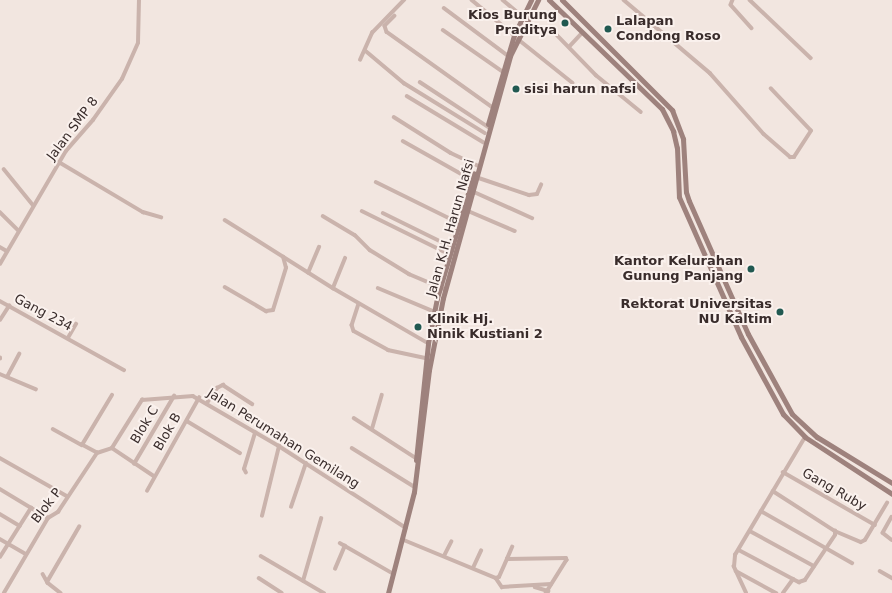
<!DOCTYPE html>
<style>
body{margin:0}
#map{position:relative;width:892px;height:593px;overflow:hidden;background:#f2e6e0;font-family:"DejaVu Sans",sans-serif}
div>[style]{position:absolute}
.minor>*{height:3.5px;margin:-1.75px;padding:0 1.75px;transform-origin:1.75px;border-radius:1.75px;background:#cab3ac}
.secondary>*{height:5px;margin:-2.5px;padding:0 2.5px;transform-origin:2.5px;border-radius:2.5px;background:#9e827d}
.dots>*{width:11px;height:11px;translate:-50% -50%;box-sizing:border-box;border:2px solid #faf1ed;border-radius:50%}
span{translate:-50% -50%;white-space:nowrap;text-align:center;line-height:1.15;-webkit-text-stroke:4px #faf1ed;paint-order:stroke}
.poi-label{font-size:13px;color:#392c2b;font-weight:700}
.right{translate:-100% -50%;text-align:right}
.left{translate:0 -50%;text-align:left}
.street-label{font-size:13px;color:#392c2b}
</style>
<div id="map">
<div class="minor">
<i style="left:472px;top:0;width:55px;rotate:39.8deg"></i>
<i style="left:503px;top:0;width:31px;rotate:40deg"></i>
<i style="left:624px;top:0;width:113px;rotate:40.3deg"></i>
<i style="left:710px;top:73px;width:81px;rotate:48.5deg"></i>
<i style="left:764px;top:134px;width:35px;rotate:41deg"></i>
<i style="left:790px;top:157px;width:4px"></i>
<i style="left:794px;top:157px;width:31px;rotate:-57deg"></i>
<i style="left:811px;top:131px;width:58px;rotate:-133.6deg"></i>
<i style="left:733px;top:0;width:5px;rotate:112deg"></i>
<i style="left:731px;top:5px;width:31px;rotate:48deg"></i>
<i style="left:750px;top:0;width:84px;rotate:43.6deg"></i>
<i style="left:444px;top:8px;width:79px;rotate:36.7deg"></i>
<i style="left:395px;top:16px;width:14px;rotate:135deg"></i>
<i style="left:385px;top:26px;width:6px;rotate:72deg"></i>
<i style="left:387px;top:32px;width:129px;rotate:35.5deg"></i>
<i style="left:443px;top:30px;width:72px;rotate:34.8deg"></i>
<i style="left:557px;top:35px;width:56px;rotate:45.7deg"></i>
<i style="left:596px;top:75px;width:58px;rotate:39.4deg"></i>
<i style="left:518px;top:39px;width:70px;rotate:38.7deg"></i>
<i style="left:569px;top:47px;width:19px;rotate:-47deg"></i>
<i style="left:366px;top:51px;width:50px;rotate:40.1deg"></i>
<i style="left:404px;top:83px;width:95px;rotate:31.7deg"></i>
<i style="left:360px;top:60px;width:30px;rotate:-66deg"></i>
<i style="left:372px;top:33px;width:46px;rotate:-45.9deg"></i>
<i style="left:420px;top:82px;width:84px;rotate:33.3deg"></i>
<i style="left:407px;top:96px;width:89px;rotate:31.2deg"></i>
<i style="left:394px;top:117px;width:67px;rotate:32.3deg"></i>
<i style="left:451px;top:153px;width:29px;rotate:25deg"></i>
<i style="left:403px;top:141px;width:79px;rotate:29.5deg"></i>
<i style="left:59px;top:162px;width:98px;rotate:30.8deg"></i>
<i style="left:143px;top:212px;width:19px;rotate:16deg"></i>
<i style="left:4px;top:169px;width:46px;rotate:51.1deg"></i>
<i style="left:476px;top:177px;width:56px;rotate:18.8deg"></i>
<i style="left:529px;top:195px;width:8px;rotate:-7deg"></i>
<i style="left:537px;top:194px;width:10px;rotate:-66deg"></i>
<i style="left:376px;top:182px;width:95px;rotate:26.3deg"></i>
<i style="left:472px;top:191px;width:66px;rotate:24.2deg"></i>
<i style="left:466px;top:210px;width:53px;rotate:23.2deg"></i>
<i style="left:362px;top:211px;width:99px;rotate:26.3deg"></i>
<i style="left:0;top:212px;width:25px;rotate:45deg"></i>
<i style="left:383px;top:213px;width:77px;rotate:26.2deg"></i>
<i style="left:323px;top:216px;width:37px;rotate:31deg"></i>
<i style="left:355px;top:235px;width:21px;rotate:45deg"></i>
<i style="left:370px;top:250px;width:46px;rotate:31.6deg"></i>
<i style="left:409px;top:274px;width:39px;rotate:23deg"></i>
<i style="left:225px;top:220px;width:128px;rotate:32.2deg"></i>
<i style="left:333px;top:288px;width:110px;rotate:30.1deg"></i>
<i style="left:0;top:247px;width:8px;rotate:30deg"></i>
<i style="left:0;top:264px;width:131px;rotate:-59.7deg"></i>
<i style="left:66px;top:151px;width:41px;rotate:-48.9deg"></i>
<i style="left:93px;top:120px;width:50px;rotate:-54.7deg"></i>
<i style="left:122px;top:79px;width:39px;rotate:-66deg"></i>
<i style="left:138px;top:43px;width:43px;rotate:-88.7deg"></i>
<i style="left:308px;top:273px;width:28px;rotate:-67deg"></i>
<i style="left:225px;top:287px;width:48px;rotate:30.3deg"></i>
<i style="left:266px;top:311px;width:7px;rotate:-8deg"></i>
<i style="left:273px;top:310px;width:44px;rotate:-72.8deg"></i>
<i style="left:286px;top:268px;width:11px;rotate:-105deg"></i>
<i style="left:333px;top:288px;width:32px;rotate:-68deg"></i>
<i style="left:378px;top:288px;width:62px;rotate:22.8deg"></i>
<i style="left:0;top:301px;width:142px;rotate:29.1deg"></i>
<i style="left:359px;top:304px;width:22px;rotate:108deg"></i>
<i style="left:352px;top:325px;width:6px;rotate:72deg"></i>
<i style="left:354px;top:331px;width:39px;rotate:29deg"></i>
<i style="left:388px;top:350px;width:39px;rotate:12deg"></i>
<i style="left:0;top:320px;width:17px;rotate:-57deg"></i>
<i style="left:68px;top:338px;width:16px;rotate:-60deg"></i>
<i style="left:0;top:359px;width:1px;rotate:-90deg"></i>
<i style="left:0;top:374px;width:39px;rotate:23deg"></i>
<i style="left:7px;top:377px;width:26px;rotate:-62deg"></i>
<i style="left:207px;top:403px;width:18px;rotate:-56deg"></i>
<i style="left:217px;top:388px;width:7px;rotate:-27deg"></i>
<i style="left:223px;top:385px;width:35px;rotate:33deg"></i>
<i style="left:354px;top:418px;width:74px;rotate:32.8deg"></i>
<i style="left:187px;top:421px;width:62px;rotate:31.1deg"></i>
<i style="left:53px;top:429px;width:33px;rotate:29deg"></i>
<i style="left:372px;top:429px;width:35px;rotate:-74deg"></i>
<i style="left:112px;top:448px;width:50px;rotate:33.7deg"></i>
<i style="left:352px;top:448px;width:74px;rotate:31.8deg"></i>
<i style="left:97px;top:453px;width:16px;rotate:-18deg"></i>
<i style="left:112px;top:448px;width:57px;rotate:-58deg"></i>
<i style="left:142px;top:400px;width:51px;rotate:-4.5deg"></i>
<i style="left:193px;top:396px;width:99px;rotate:30.2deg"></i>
<i style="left:279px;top:446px;width:151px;rotate:32.8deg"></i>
<i style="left:97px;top:453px;width:17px;rotate:-152deg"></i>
<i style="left:82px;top:445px;width:58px;rotate:-59deg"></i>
<i style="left:0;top:458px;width:77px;rotate:29.6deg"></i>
<i style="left:134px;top:464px;width:79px;rotate:-59.5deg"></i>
<i style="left:783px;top:472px;width:106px;rotate:29.9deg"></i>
<i style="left:246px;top:473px;width:4px;rotate:-117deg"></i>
<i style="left:244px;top:469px;width:38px;rotate:-73deg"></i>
<i style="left:0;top:489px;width:56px;rotate:31.1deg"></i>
<i style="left:147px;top:491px;width:107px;rotate:-60.8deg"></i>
<i style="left:773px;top:491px;width:74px;rotate:32.8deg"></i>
<i style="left:835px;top:531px;width:28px;rotate:23deg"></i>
<i style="left:861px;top:542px;width:4px;rotate:-27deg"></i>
<i style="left:865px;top:540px;width:43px;rotate:-59.3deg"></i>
<i style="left:291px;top:507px;width:46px;rotate:-71.2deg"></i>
<i style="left:761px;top:511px;width:105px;rotate:29.7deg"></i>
<i style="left:0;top:514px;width:23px;rotate:31deg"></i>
<i style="left:262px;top:516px;width:72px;rotate:-76.3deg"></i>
<i style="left:892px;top:517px;width:18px;rotate:119deg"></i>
<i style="left:883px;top:533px;width:11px;rotate:38deg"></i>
<i style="left:750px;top:531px;width:73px;rotate:28.7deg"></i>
<i style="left:0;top:539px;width:30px;rotate:30deg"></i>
<i style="left:404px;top:540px;width:100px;rotate:22.4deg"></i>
<i style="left:496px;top:578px;width:3px;rotate:-18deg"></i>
<i style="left:499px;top:577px;width:20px;rotate:-66deg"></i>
<i style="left:507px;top:559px;width:59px;rotate:-1deg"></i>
<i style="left:566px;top:558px;width:2px;rotate:63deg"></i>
<i style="left:567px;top:560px;width:39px;rotate:122deg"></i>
<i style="left:340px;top:543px;width:62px;rotate:29.9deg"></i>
<i style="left:739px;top:550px;width:61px;rotate:28.2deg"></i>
<i style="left:261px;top:556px;width:73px;rotate:30.4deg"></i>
<i style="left:444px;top:556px;width:16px;rotate:-63deg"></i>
<i style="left:0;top:557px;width:58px;rotate:-57.7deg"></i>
<i style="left:507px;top:559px;width:13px;rotate:-67deg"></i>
<i style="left:473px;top:568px;width:19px;rotate:-65deg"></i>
<i style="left:335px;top:569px;width:25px;rotate:-67deg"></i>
<i style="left:736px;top:571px;width:46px;rotate:28.8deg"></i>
<i style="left:880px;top:571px;width:14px;rotate:30deg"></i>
<i style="left:43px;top:574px;width:10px;rotate:61deg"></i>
<i style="left:48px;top:583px;width:16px;rotate:38deg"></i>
<i style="left:259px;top:578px;width:27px;rotate:33deg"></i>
<i style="left:496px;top:578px;width:11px;rotate:56deg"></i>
<i style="left:502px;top:587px;width:49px;rotate:-3.5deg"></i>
<i style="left:303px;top:581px;width:65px;rotate:-73.8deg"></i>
<i style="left:47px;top:582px;width:64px;rotate:-59.8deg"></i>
<i style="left:535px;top:587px;width:14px;rotate:17deg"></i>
<i style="left:4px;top:593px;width:87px;rotate:-59.6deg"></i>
<i style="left:48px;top:518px;width:12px;rotate:-31deg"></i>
<i style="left:58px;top:512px;width:71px;rotate:-56.5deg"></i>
<i style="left:746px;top:593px;width:29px;rotate:-115deg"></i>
<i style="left:734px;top:567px;width:12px;rotate:-85deg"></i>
<i style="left:735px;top:555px;width:137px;rotate:-59.3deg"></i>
<i style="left:783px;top:593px;width:17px;rotate:-54deg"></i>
<i style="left:793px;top:579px;width:7px;rotate:27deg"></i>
<i style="left:799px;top:582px;width:6px;rotate:-18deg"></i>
<i style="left:805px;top:580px;width:54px;rotate:-56.3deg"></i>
<i style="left:835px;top:535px;width:4px;rotate:-90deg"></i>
</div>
<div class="secondary">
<i style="left:549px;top:0;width:157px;rotate:44deg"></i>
<i style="left:662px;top:109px;width:25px;rotate:63deg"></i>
<i style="left:673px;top:131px;width:17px;rotate:77deg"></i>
<i style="left:677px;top:148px;width:49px;rotate:87.7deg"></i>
<i style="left:679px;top:197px;width:153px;rotate:66.1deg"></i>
<i style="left:741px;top:337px;width:88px;rotate:61.4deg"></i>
<i style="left:783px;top:414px;width:32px;rotate:46deg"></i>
<i style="left:805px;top:437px;width:104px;rotate:33.2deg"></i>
<i style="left:562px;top:0;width:156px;rotate:45deg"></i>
<i style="left:672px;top:110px;width:31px;rotate:69deg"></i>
<i style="left:683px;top:139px;width:53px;rotate:86.8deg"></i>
<i style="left:686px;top:192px;width:9px;rotate:72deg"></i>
<i style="left:689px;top:201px;width:145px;rotate:66.1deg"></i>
<i style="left:748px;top:334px;width:91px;rotate:61.2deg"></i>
<i style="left:792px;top:414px;width:34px;rotate:43deg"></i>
<i style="left:817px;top:437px;width:88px;rotate:31.5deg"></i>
<i style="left:488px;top:124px;width:93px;rotate:-73.7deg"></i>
<i style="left:514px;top:35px;width:39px;rotate:-64deg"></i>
<i style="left:416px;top:460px;width:118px;rotate:-84.1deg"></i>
<i style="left:428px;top:343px;width:46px;rotate:-78.7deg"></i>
<i style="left:437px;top:298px;width:130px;rotate:-73.5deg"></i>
<i style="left:388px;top:593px;width:104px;rotate:-75.6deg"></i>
<i style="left:414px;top:492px;width:123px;rotate:-83deg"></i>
<i style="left:429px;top:370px;width:73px;rotate:-79deg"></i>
<i style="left:443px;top:298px;width:251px;rotate:-74.5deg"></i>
<i style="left:510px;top:56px;width:63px;rotate:-63.4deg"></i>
</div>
<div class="dots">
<i style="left:565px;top:23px;background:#215951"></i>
<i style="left:608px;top:29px;background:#215951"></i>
<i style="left:516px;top:89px;background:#215951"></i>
<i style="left:751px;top:269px;background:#215951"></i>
<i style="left:780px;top:312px;background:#215951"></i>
<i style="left:418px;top:327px;background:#215951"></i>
</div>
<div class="poi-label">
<span class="right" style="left:557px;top:23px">Kios Burung<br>Praditya</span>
<span class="left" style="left:616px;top:29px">Lalapan<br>Condong Roso</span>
<span class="left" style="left:524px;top:89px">sisi harun nafsi</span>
<span class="right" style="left:743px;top:269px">Kantor Kelurahan<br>Gunung Panjang</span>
<span class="right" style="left:772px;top:312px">Rektorat Universitas<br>NU Kaltim</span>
<span class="left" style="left:427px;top:327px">Klinik Hj.<br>Ninik Kustiani 2</span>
</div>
<div class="street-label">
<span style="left:73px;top:129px;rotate:-53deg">Jalan SMP 8</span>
<span style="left:451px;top:228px;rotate:-74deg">Jalan K.H. Harun Nafsi</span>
<span style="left:43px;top:313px;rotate:28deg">Gang 234</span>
<span style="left:145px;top:425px;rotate:-59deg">Blok C</span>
<span style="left:168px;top:432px;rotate:-60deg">Blok B</span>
<span style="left:283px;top:439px;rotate:32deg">Jalan Perumahan Gemilang</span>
<span style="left:834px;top:490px;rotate:30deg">Gang Ruby</span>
<span style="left:47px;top:506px;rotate:-52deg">Blok P</span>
</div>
</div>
